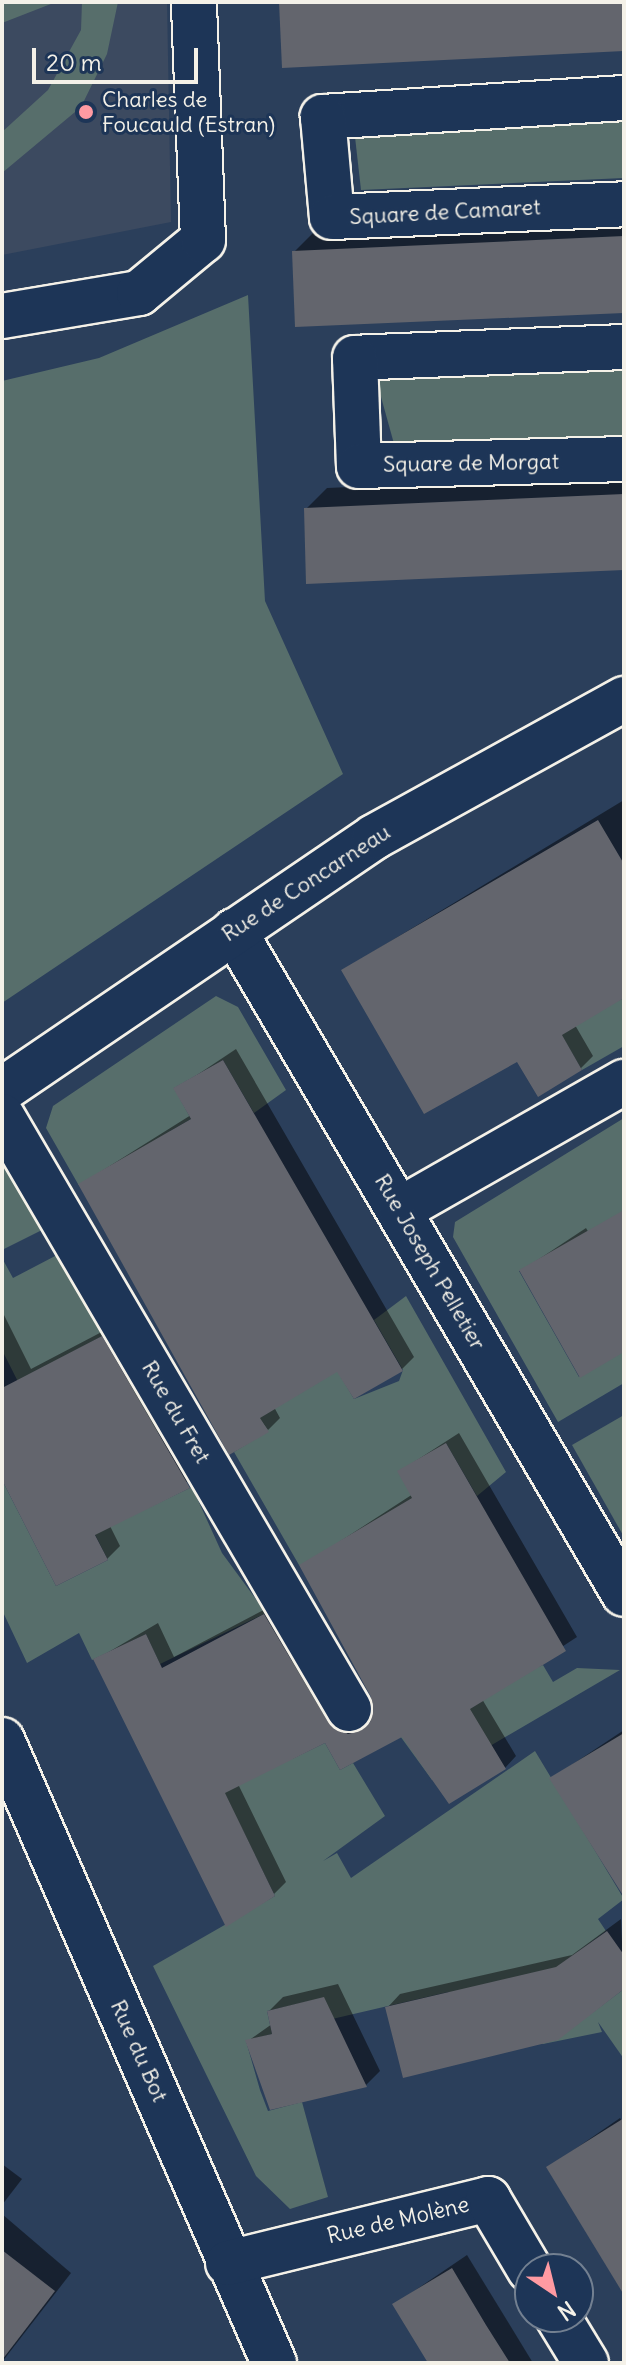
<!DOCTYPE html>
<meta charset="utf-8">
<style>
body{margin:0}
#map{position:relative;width:626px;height:2365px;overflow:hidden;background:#2b3f5b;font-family:Delius,sans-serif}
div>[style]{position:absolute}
.built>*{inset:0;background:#3c4a60}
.green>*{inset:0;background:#576e6b}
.shadow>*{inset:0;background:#0007}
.building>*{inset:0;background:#63656d}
.roads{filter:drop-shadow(2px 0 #f4f1e8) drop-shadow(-2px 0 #f4f1e8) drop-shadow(0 2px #f4f1e8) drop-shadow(0 -2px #f4f1e8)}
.minor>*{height:44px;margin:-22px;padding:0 22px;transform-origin:22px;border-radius:22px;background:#1d3557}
.dots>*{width:22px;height:22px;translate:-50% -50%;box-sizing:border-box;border:4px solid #1d3557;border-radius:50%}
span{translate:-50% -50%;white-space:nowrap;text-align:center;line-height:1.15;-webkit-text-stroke:6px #1d3557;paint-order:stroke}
.poi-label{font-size:22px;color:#f4f1e8}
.left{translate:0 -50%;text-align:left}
.street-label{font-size:22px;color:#f4f1e8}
.frame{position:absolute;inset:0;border:4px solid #f4f1e8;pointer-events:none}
.north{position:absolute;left:514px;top:2253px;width:80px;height:80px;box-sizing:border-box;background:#1d3557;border:2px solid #738091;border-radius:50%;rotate:145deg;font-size:22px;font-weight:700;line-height:32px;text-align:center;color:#f4f1e8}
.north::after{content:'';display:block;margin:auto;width:28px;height:36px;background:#ff9aa2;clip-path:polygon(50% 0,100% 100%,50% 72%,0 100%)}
.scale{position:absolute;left:32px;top:48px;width:166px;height:36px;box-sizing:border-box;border:4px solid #f4f1e8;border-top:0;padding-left:10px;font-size:24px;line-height:28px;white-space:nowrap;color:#f4f1e8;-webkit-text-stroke:6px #1d3557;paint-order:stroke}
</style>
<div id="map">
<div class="built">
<i style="clip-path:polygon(2px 2px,167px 2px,171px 222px,2px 255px)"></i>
</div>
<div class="green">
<i style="clip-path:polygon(2px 2px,56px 2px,2px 23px)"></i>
<i style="clip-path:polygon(82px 2px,118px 2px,107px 54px,81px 107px,2px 173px,2px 132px,48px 90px,81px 30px)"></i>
<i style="clip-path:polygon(624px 122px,624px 178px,361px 190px,354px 128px)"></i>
<i style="clip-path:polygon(248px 295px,265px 601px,343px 774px,2px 1003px,2px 381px,99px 358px)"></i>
<i style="clip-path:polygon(624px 363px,624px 438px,396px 451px,373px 368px)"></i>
<i style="clip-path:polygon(216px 996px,238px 1007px,286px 1090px,254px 1113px,223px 1060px,174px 1088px,191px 1119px,170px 1131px,294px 1297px,354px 1399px,399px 1381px,403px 1370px,374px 1320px,406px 1296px,506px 1472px,477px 1496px,446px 1443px,471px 1600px,299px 1565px,234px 1452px,268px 1431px,78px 1184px,46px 1128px,53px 1106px)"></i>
<i style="clip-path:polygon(624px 998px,624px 1046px,582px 1070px,558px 1029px)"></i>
<i style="clip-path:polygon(624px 1118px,624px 1331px,571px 1241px,519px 1271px,579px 1377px,624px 1351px,624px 1383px,558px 1422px,453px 1237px,455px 1222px)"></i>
<i style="clip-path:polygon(2px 1164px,42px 1230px,2px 1250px)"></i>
<i style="clip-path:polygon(57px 1255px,104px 1335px,61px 1358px,85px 1399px,129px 1378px,160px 1432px,117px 1454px,148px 1508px,192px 1487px,222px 1553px,266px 1613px,160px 1664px,146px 1634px,92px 1660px,79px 1633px,27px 1663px,2px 1610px,2px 1480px,56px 1586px,108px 1560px,2px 1350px,2px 1258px,13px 1278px)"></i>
<i style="clip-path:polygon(624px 1415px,624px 1537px,572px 1445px)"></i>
<i style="clip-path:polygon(293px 1660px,326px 1715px,281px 1737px,292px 1759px,325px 1743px,340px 1770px,353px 1763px,385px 1816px,323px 1861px,337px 1853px,351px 1878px,535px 1751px,624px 1899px,598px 1919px,606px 1931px,560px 1965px,592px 2013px,624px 1989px,624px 2059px,598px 2022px,602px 2032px,543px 2044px,448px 1992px,315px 2023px,310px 2001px,267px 2011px,272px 2034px,246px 2041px,260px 2090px,268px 2111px,302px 2102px,328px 2197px,290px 2209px,256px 2176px,153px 1966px,275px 1896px,189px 1721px)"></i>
<i style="clip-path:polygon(543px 1665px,553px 1682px,577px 1668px,620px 1670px,432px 1780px,395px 1729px)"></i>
</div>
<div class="shadow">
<i style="clip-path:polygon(624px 217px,624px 310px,294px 252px,315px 231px)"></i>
<i style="clip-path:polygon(624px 475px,624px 567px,306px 509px,327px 488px)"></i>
<i style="clip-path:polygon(624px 800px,624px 996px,575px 1025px,593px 1056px,581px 1068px,518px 1059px,343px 970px)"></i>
<i style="clip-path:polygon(236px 1049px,414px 1357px,402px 1369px,338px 1369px,274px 1407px,280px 1418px,268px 1430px,81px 1184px,191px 1115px,176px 1089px)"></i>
<i style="clip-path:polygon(586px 1228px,624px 1293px,624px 1349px,521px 1271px)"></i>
<i style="clip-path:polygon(2px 1311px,31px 1369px,115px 1325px,202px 1473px,110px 1526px,120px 1546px,107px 1559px,2px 1475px)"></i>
<i style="clip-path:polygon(459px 1433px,577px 1637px,482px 1699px,516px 1756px,505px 1768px,402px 1734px,326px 1740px,238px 1784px,286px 1882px,274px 1894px,95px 1660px,158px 1623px,174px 1657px,277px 1603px,361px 1723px,370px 1720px,373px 1696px,302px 1566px,413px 1494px,400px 1471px)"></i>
<i style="clip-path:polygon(624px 1730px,624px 1876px,552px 1778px)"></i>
<i style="clip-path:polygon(621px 1919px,624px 1987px,387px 2008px,400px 1994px,572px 1955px)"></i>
<i style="clip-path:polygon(338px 1984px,380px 2071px,366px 2085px,248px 2041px,272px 2024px,269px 2011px,283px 1997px)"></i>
<i style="clip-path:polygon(620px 2118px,624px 2124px,624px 2290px,549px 2167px)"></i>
<i style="clip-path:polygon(2px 2164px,22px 2179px,2px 2205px)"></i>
<i style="clip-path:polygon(2px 2214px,71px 2273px,2px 2362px)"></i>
<i style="clip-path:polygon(467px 2255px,533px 2363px,431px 2363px,395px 2304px)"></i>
</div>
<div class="building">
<i style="clip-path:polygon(279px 2px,624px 2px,624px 51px,282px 68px)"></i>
<i style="clip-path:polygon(624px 236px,624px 313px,295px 327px,292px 251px)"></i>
<i style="clip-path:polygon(624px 494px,624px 570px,306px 584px,304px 508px)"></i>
<i style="clip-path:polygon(598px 820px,624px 864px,624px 998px,562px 1035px,582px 1070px,538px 1097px,517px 1062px,424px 1114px,341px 970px)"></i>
<i style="clip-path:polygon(223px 1060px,403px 1371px,354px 1399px,337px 1372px,260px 1418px,269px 1432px,229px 1455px,78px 1184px,191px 1119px,173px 1088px)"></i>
<i style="clip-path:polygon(624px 1210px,624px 1352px,580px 1378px,519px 1270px)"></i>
<i style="clip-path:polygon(102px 1336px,190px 1488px,95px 1535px,108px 1560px,56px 1586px,2px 1480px,2px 1388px)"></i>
<i style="clip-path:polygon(446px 1443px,566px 1651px,470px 1709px,506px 1769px,449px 1804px,402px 1737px,340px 1770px,325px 1743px,225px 1793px,275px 1896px,226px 1927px,93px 1659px,146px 1634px,162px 1668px,264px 1614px,328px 1722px,348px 1734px,362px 1730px,371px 1721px,371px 1697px,299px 1565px,412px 1498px,397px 1471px)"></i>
<i style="clip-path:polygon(624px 1733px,624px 1897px,549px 1778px)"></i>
<i style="clip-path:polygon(607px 1931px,624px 1955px,624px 1989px,558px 2040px,403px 2078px,385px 2007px,556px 1967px)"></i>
<i style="clip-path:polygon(324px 1997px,367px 2087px,270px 2110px,245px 2040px,272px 2034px,267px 2011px)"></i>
<i style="clip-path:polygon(624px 2118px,624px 2295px,546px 2167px)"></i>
<i style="clip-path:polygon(2px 2250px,55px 2291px,2px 2360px)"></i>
<i style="clip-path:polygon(452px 2268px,486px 2325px,510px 2363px,428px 2363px,392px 2304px)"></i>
</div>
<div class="roads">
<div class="minor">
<i style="left:624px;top:98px;width:302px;rotate:176.4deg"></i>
<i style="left:323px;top:117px;width:100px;rotate:84.9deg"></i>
<i style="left:332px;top:217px;width:292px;rotate:-2.5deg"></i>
<i style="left:2px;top:316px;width:139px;rotate:-9.5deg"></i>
<i style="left:139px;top:293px;width:83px;rotate:-39.6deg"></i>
<i style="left:203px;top:240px;width:238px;rotate:-92.2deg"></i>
<i style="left:624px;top:347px;width:269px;rotate:177.7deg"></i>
<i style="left:355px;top:358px;width:108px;rotate:87.9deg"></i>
<i style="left:359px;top:466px;width:265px;rotate:-1.5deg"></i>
<i style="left:234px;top:931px;width:769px;rotate:59.53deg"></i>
<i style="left:2px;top:1090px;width:450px;rotate:-34.2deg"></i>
<i style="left:374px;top:837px;width:286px;rotate:-28.9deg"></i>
<i style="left:2px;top:1116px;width:687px;rotate:59.67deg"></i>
<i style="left:401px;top:1209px;width:257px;rotate:-29.7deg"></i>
<i style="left:2px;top:1740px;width:680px;rotate:66.41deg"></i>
<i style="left:228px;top:2263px;width:268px;rotate:-13.8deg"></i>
<i style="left:488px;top:2199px;width:82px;rotate:59.4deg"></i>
<i style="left:558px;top:2317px;width:54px;rotate:58.7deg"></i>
</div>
</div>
<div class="dots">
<i style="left:86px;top:112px;background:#ff9aa2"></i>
</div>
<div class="poi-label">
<span class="left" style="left:102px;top:112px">Charles de<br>Foucauld (Estran)</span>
</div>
<div class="street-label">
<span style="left:445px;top:212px;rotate:-3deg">Square de Camaret</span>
<span style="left:471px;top:463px;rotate:-1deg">Square de Morgat</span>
<span style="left:306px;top:883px;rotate:-33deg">Rue de Concarneau</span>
<span style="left:430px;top:1262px;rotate:60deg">Rue Joseph Pelletier</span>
<span style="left:176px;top:1412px;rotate:60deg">Rue du Fret</span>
<span style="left:139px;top:2051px;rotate:66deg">Rue du Bot</span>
<span style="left:398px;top:2220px;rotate:-13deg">Rue de Molène</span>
</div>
<div class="frame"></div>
<div class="north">N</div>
<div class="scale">20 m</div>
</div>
